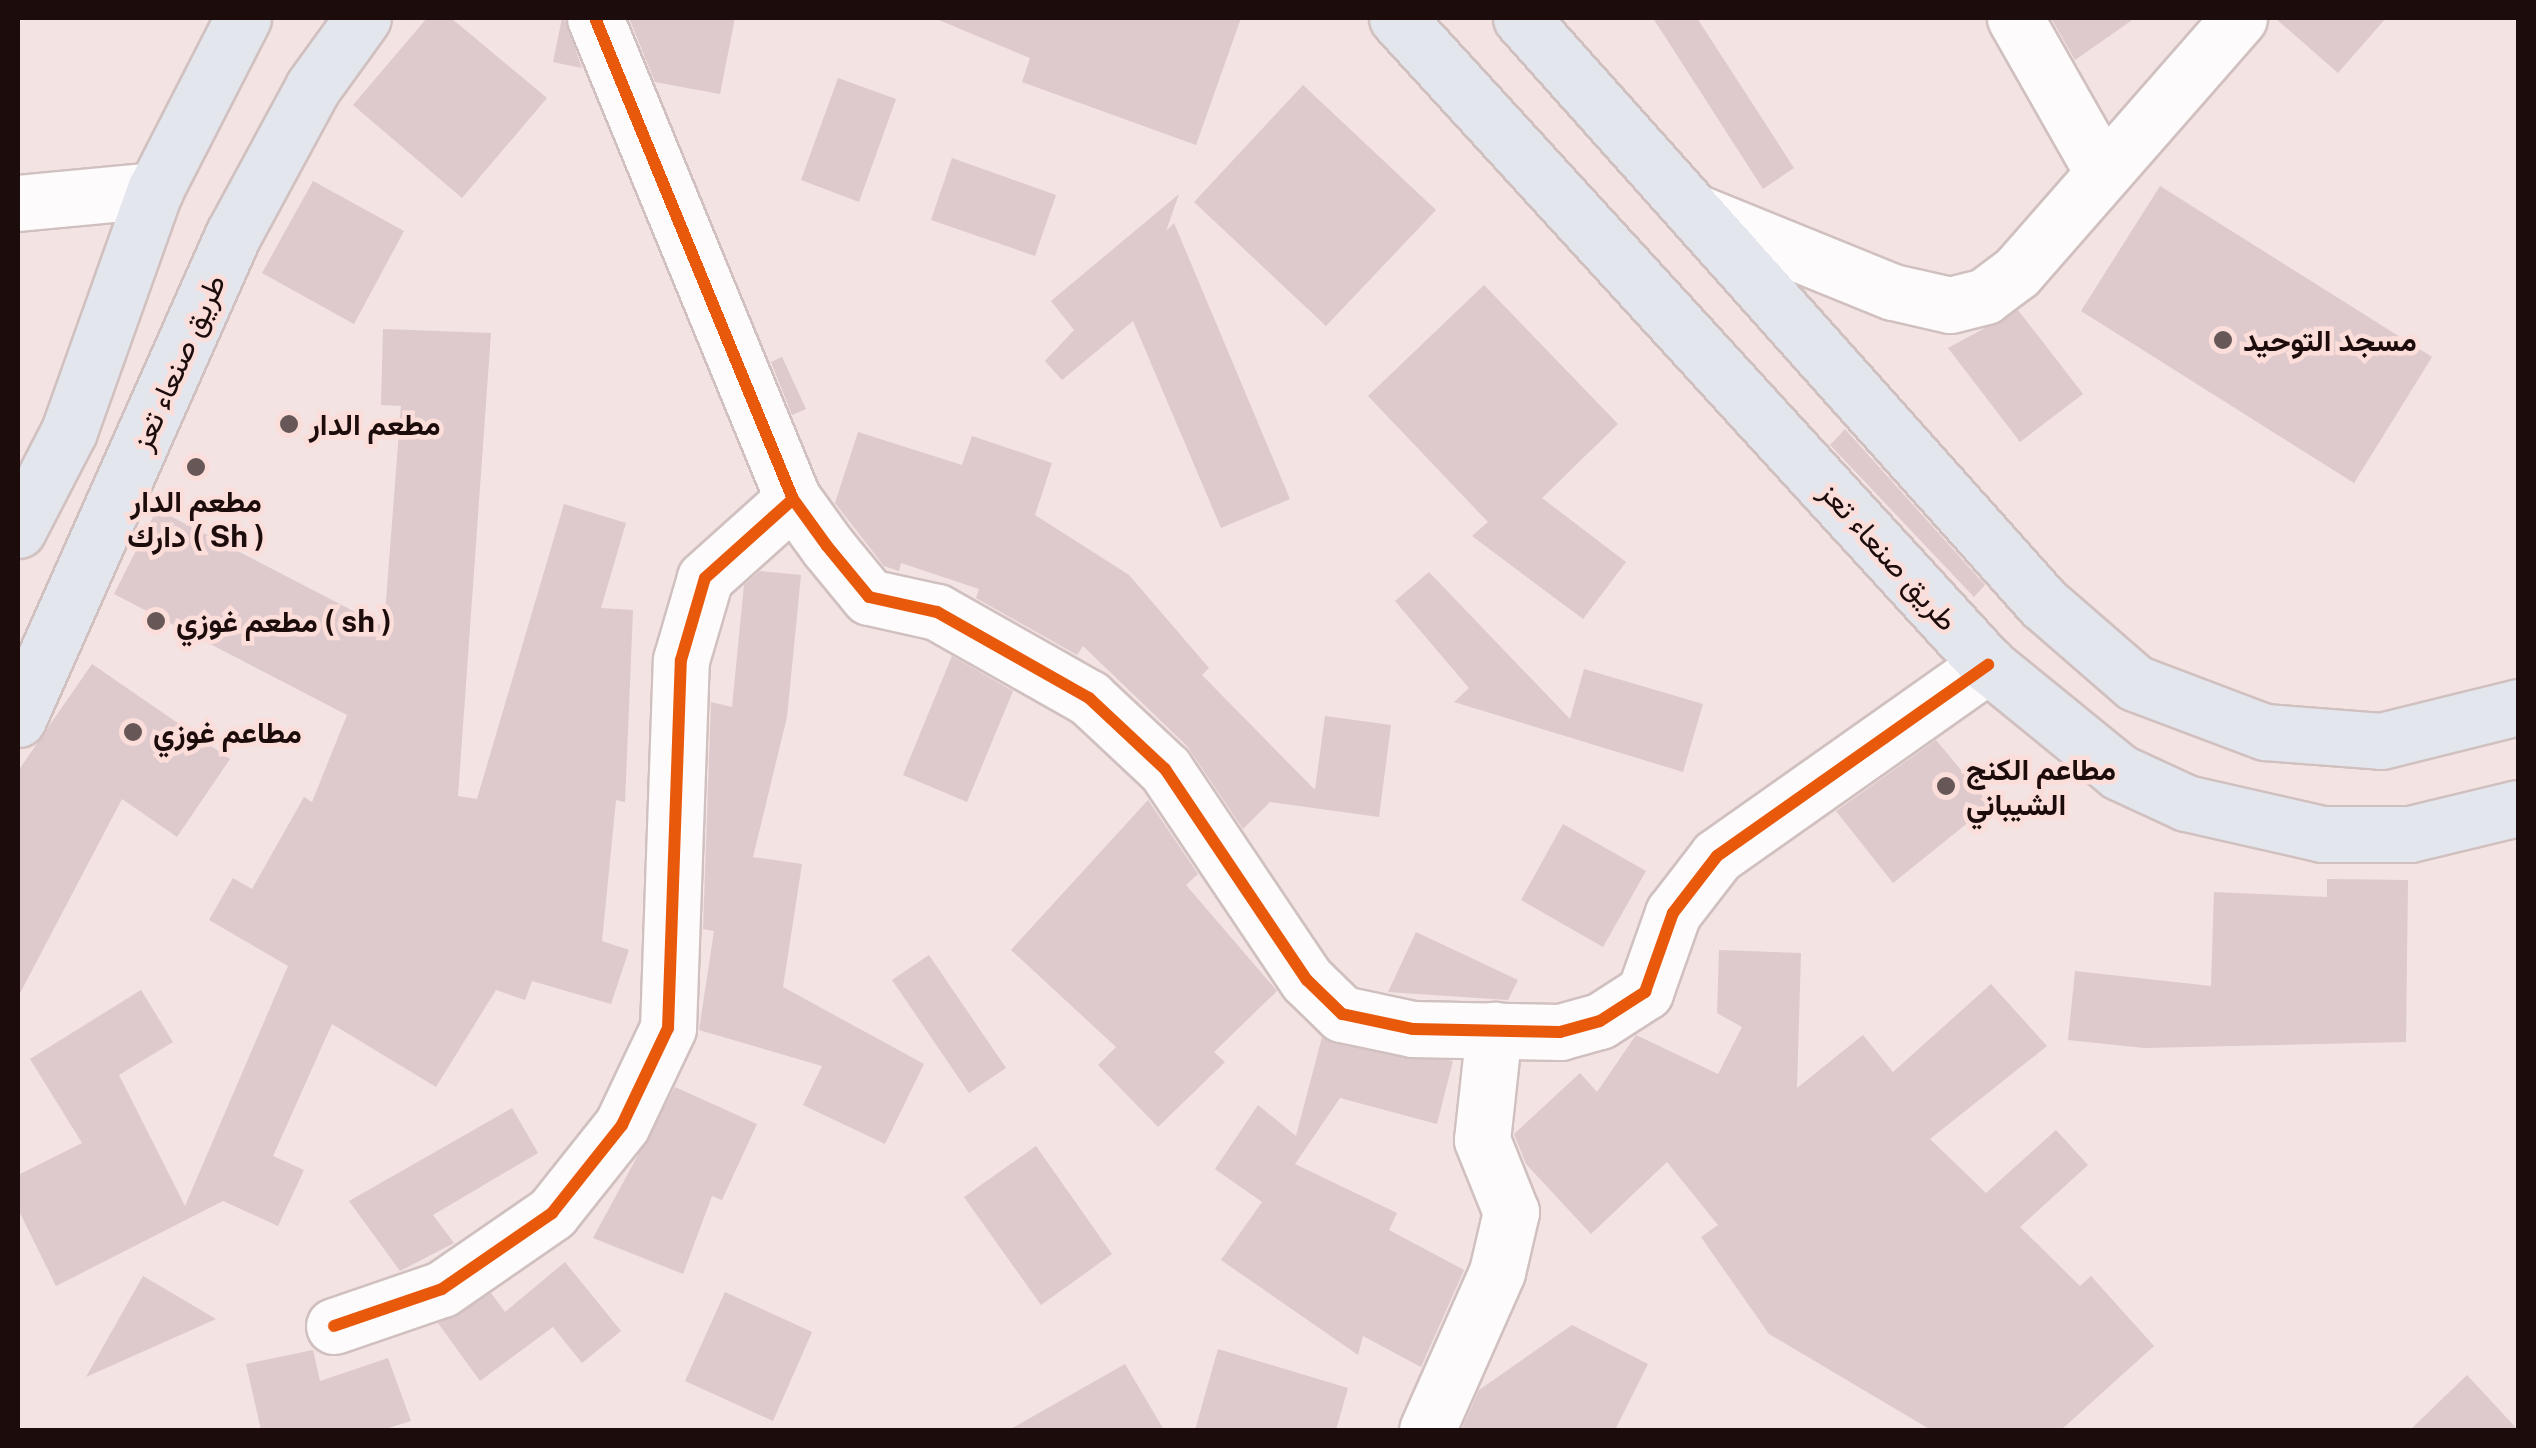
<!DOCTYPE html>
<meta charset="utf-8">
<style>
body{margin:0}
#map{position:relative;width:2536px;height:1448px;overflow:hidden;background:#f3e3e2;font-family:"Public Sans",Vazirmatn,sans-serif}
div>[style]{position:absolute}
.building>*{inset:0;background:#dec9cc}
.roads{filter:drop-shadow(2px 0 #d0c0bf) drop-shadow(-2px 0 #d0c0bf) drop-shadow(0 2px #d0c0bf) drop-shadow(0 -2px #d0c0bf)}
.minor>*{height:55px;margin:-27.5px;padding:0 27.5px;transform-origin:27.5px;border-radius:27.5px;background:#fdfbfb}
.trunk>*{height:55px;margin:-27.5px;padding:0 27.5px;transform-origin:27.5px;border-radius:27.5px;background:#e4e6ed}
.cycleway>*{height:12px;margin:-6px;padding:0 6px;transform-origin:6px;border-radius:6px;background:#e8590c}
.dots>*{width:28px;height:28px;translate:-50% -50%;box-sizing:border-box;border:5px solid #fbddda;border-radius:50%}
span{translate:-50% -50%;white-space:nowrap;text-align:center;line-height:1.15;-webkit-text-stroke:9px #fbddda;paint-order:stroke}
.poi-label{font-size:30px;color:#1c0c0b;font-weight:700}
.left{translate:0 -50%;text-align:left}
.street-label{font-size:30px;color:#1c0c0b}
.frame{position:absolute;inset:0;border:20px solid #1c0c0b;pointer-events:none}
</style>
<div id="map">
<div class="building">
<i style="clip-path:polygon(427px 18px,451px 18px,547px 98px,462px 198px,353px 105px)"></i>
<i style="clip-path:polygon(562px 18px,564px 18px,582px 68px,553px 62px)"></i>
<i style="clip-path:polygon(629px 18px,735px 18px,720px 94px,655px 82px)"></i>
<i style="clip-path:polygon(934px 18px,1241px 18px,1196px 145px,1022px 82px,1030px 58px)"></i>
<i style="clip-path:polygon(1653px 18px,1697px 18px,1794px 168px,1763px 189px)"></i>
<i style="clip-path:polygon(2051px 18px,2135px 18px,2075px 60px)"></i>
<i style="clip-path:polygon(2275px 18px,2386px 18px,2338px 73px)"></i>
<i style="clip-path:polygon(838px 78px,896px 99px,859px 202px,801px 180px)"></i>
<i style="clip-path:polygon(1303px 85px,1436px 210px,1326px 326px,1194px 202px)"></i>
<i style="clip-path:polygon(952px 158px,1056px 195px,1035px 256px,931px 220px)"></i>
<i style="clip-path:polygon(313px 181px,404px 231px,354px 324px,262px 273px)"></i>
<i style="clip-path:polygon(2160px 186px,2432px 357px,2354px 483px,2081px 311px)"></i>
<i style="clip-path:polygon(1179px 194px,1166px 231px,1174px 223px,1290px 499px,1221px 528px,1133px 321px,1062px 380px,1045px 361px,1074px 330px,1051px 301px)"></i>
<i style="clip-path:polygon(1484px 285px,1618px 424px,1542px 498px,1626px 562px,1583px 619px,1472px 536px,1488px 522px,1368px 396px)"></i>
<i style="clip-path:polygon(2018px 310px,2083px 394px,2020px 442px,1948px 348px)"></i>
<i style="clip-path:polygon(383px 329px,491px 333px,458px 796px,477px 799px,564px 504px,626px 523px,601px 608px,633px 610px,625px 802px,616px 800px,602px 941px,629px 950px,611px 1004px,532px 981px,525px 1000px,496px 990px,436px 1087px,332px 1024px,273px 1156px,304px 1170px,278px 1226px,223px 1201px,56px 1286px,18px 1209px,18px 1175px,82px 1143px,30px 1059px,141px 990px,173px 1042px,119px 1075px,185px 1206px,288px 966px,209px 920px,233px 878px,252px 889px,304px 797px,312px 802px,347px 715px,114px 594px,157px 509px,384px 627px,401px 406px,381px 405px)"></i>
<i style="clip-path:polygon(782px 357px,806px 409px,792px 415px,771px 362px)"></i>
<i style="clip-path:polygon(1845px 429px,1985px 585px,1974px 597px,1830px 445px)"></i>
<i style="clip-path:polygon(858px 432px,962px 465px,972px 436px,1052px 463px,1035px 515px,1129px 575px,1209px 668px,1202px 675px,1315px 790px,1325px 716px,1391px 725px,1379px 817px,1270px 802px,1243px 829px,1187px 746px,1083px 646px,1077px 655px,976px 598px,979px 589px,901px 563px,899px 571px,884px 566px,835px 503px)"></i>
<i style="clip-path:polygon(760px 571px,801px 575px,787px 717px,753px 857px,802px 864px,783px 987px,924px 1064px,885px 1144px,803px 1105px,822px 1066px,699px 1030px,714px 931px,703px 929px,711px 702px,732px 707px,744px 585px)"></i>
<i style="clip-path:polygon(1429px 572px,1570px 719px,1584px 669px,1703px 704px,1683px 772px,1454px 702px,1469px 688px,1395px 601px)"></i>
<i style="clip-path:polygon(952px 656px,1013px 691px,967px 802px,903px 775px)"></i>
<i style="clip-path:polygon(92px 664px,230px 759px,177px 837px,122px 799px,18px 997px,18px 771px)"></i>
<i style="clip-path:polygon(1936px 740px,1990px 805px,1893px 883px,1836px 811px)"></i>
<i style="clip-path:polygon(1148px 800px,1198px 874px,1186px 885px,1277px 991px,1214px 1052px,1225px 1062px,1158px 1127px,1098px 1065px,1116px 1047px,1011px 950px)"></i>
<i style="clip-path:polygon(1563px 824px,1646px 871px,1603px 947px,1521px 900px)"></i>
<i style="clip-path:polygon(2327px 879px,2408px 880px,2406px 1042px,2144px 1048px,2068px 1040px,2075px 971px,2211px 986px,2214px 892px,2327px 897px)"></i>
<i style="clip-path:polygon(1416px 932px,1518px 980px,1508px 1000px,1388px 992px)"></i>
<i style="clip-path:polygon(1719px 950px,1801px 953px,1797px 1088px,1863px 1035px,1893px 1072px,1991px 984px,2047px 1046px,1930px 1139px,1986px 1193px,2056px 1130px,2088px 1165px,2020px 1227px,2080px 1286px,2091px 1276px,2154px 1346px,2061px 1430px,1931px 1430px,1769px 1334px,1701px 1237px,1718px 1225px,1667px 1162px,1591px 1234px,1526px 1164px,1514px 1134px,1580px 1073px,1597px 1092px,1636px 1035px,1718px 1074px,1742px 1027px,1717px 1013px)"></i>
<i style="clip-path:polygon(929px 955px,1006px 1068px,969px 1093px,892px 980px)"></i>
<i style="clip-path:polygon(1322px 1037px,1453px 1061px,1437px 1124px,1340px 1098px,1295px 1164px,1397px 1213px,1389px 1230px,1464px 1270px,1421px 1367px,1363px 1336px,1358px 1355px,1221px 1260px,1262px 1202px,1215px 1169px,1258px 1105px,1296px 1136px)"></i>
<i style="clip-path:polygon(675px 1087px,757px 1124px,722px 1200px,712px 1196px,683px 1274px,593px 1238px)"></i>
<i style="clip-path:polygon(512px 1108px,538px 1153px,433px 1215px,454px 1243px,400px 1271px,349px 1201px)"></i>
<i style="clip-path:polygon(1036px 1146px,1112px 1254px,1041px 1305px,964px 1197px)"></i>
<i style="clip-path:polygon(565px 1262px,621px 1331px,582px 1363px,553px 1327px,480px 1381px,438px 1323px,491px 1293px,505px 1312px)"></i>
<i style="clip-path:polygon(143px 1276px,216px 1319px,86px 1377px)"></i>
<i style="clip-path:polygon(725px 1292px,812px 1332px,773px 1421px,685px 1381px)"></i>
<i style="clip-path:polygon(1572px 1325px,1648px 1364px,1615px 1430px,1461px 1430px,1479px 1390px)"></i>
<i style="clip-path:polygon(1218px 1349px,1348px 1388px,1336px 1430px,1195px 1430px)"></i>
<i style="clip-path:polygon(313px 1350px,320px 1381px,388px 1358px,411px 1421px,382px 1430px,261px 1430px,246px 1364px)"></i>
<i style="clip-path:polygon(1125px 1364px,1164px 1430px,1009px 1430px)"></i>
<i style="clip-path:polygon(2467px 1375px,2518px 1430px,2410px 1430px)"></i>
</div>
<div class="roads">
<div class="minor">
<i style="left:595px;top:18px;width:520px;rotate:67.63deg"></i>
<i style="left:793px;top:499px;width:58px;rotate:54.1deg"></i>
<i style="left:827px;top:546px;width:66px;rotate:50.5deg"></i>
<i style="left:869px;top:597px;width:70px;rotate:12.4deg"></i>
<i style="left:937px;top:612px;width:175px;rotate:29.5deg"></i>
<i style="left:1089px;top:698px;width:104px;rotate:43.1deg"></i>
<i style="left:1165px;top:769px;width:254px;rotate:56.1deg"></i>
<i style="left:1307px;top:980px;width:49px;rotate:44.2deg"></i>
<i style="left:1342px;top:1014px;width:73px;rotate:11.9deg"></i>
<i style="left:1413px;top:1029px;width:147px;rotate:1.2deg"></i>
<i style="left:1560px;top:1032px;width:41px;rotate:-15.4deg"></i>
<i style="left:1600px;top:1021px;width:54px;rotate:-32.8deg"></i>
<i style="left:1645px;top:992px;width:84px;rotate:-70.5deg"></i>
<i style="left:1673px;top:913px;width:72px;rotate:-52.3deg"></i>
<i style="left:1717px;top:856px;width:332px;rotate:-35.2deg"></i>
<i style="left:2015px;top:18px;width:176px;rotate:60.4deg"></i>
<i style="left:18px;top:203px;width:138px;rotate:-5.4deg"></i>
<i style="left:1698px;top:213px;width:210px;rotate:22.1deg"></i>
<i style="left:1893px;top:292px;width:58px;rotate:12.8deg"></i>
<i style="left:1950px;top:305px;width:36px;rotate:-14deg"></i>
<i style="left:1985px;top:296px;width:40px;rotate:-37deg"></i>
<i style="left:2017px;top:272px;width:337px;rotate:-48.8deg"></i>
<i style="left:334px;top:1326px;width:114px;rotate:-18.9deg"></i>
<i style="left:442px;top:1289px;width:134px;rotate:-34.6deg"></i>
<i style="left:552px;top:1213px;width:112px;rotate:-51.5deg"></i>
<i style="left:622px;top:1125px;width:107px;rotate:-64.6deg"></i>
<i style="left:668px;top:1028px;width:368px;rotate:-88deg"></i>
<i style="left:681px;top:660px;width:85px;rotate:-73.7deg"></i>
<i style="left:705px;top:578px;width:118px;rotate:-41.9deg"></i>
<i style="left:1427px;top:1430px;width:173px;rotate:-66.1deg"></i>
<i style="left:1497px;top:1272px;width:62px;rotate:-76.9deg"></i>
<i style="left:1511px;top:1212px;width:78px;rotate:-111.9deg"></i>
<i style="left:1482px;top:1140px;width:111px;rotate:-83.8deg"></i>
</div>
<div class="trunk">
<i style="left:1397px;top:18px;width:876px;rotate:47.59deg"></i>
<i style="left:1988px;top:665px;width:169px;rotate:39.2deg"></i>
<i style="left:2119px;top:772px;width:74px;rotate:24.8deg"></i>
<i style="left:2186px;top:803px;width:139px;rotate:12.8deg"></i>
<i style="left:2322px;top:834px;width:88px"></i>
<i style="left:2410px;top:834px;width:111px;rotate:-13.5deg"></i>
<i style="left:1521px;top:18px;width:784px;rotate:48.26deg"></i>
<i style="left:2043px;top:603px;width:122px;rotate:41deg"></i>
<i style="left:2135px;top:683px;width:139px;rotate:20.7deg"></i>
<i style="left:2265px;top:732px;width:116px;rotate:4.4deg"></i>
<i style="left:2381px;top:741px;width:141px;rotate:-13.9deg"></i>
<i style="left:18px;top:530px;width:111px;rotate:-62.7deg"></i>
<i style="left:69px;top:431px;width:256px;rotate:-70.4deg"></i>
<i style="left:155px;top:190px;width:193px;rotate:-62.9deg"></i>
<i style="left:18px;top:719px;width:530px;rotate:-66.05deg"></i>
<i style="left:233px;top:235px;width:168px;rotate:-61.6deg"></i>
<i style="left:313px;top:87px;width:85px;rotate:-54.1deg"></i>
</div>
</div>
<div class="cycleway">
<i style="left:595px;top:18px;width:520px;rotate:67.63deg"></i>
<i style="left:793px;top:499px;width:58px;rotate:54.1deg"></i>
<i style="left:827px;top:546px;width:66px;rotate:50.5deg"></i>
<i style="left:869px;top:597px;width:70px;rotate:12.4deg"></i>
<i style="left:937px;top:612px;width:175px;rotate:29.5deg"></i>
<i style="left:1089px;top:698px;width:104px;rotate:43.1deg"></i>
<i style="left:1165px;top:769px;width:254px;rotate:56.1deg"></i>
<i style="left:1307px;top:980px;width:49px;rotate:44.2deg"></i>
<i style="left:1342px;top:1014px;width:73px;rotate:11.9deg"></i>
<i style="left:1413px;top:1029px;width:147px;rotate:1.2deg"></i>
<i style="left:1560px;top:1032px;width:41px;rotate:-15.4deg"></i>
<i style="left:1600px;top:1021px;width:54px;rotate:-32.8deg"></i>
<i style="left:1645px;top:992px;width:84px;rotate:-70.5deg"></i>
<i style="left:1673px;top:913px;width:72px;rotate:-52.3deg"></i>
<i style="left:1717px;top:856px;width:332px;rotate:-35.2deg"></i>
<i style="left:334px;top:1326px;width:114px;rotate:-18.9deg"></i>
<i style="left:442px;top:1289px;width:134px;rotate:-34.6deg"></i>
<i style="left:552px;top:1213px;width:112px;rotate:-51.5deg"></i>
<i style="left:622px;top:1125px;width:107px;rotate:-64.6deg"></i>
<i style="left:668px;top:1028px;width:368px;rotate:-88deg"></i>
<i style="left:681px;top:660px;width:85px;rotate:-73.7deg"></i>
<i style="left:705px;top:578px;width:118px;rotate:-41.9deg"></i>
</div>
<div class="dots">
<i style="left:2223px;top:340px;background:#675756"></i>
<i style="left:289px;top:424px;background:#675756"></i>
<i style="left:196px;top:467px;background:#675756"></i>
<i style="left:156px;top:621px;background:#675756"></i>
<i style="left:133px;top:732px;background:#675756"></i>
<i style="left:1946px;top:786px;background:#675756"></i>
</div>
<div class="poi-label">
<span class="left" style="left:2243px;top:340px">مسجد التوحيد</span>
<span class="left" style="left:309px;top:424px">مطعم الدار</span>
<span style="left:196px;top:518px">مطعم الدار<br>دارك ( Sh )</span>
<span class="left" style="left:176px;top:621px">مطعم غوزي ( sh )</span>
<span class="left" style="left:153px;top:732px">مطاعم غوزي</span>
<span class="left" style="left:1966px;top:786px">مطاعم الكنج<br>الشيباني</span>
</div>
<div class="street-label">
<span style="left:178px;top:362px;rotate:-66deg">طريق صنعاء تعز</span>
<span style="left:1889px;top:556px;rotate:48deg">طريق صنعاء تعز</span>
</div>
<div class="frame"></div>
</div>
